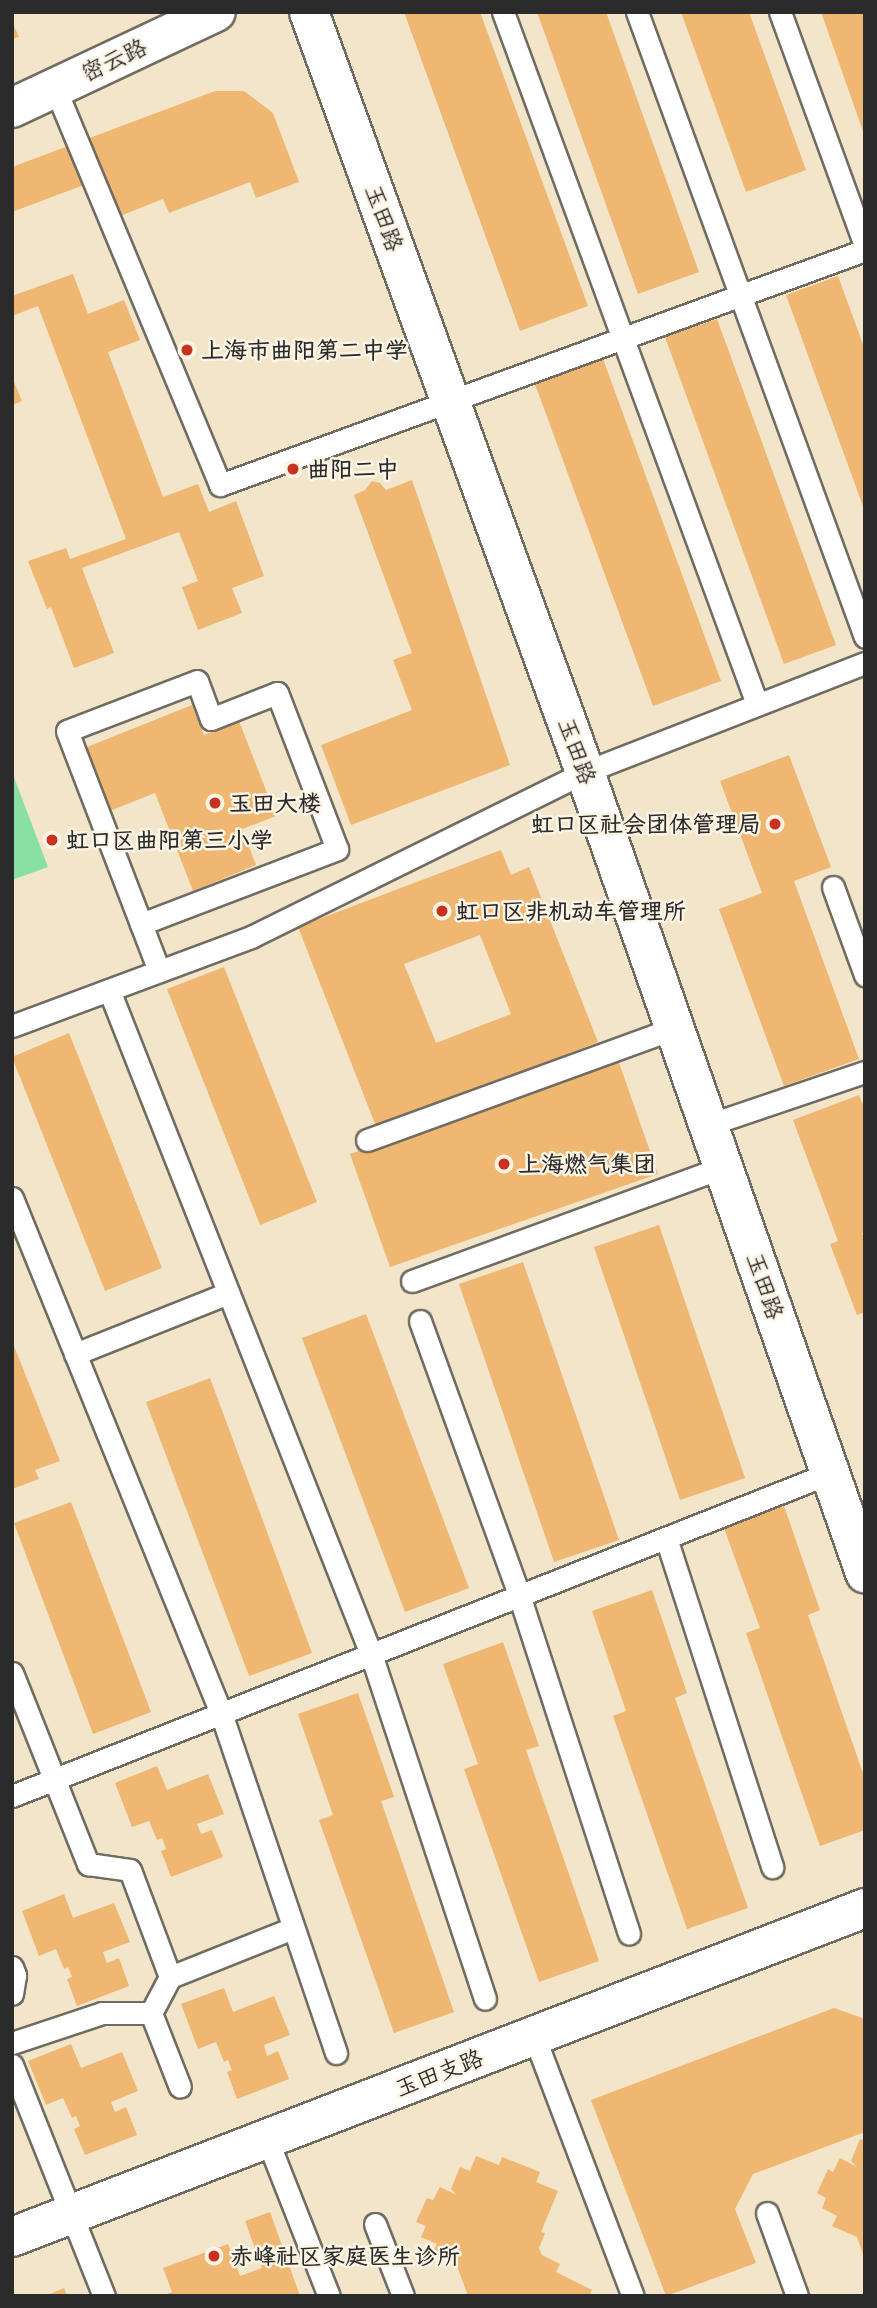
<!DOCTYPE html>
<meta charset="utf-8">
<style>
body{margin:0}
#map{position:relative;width:877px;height:2308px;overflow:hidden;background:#f2e5c9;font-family:Delius,"LXGW WenKai TC",sans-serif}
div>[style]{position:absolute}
.green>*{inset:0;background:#88e0a4}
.building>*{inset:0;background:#efb771}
.roads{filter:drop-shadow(2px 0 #716c62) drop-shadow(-2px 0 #716c62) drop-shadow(0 2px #716c62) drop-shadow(0 -2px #716c62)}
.lane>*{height:21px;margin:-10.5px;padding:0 10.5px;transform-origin:10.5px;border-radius:10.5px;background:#fff}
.street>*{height:38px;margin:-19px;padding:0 19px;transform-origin:19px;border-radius:19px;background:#fff}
.secondary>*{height:38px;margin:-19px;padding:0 19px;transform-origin:19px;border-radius:19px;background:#fff}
.dots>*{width:19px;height:19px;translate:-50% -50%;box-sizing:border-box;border:4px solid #fcf5e5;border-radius:50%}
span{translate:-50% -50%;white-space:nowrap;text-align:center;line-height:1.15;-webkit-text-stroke:5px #fcf5e5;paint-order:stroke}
.street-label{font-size:23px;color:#2b2b2b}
.poi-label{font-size:23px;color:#2b2b2b;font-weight:700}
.left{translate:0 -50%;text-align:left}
.right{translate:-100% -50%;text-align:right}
.frame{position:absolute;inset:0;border:14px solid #2b2b2b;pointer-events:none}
</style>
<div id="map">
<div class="green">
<i style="clip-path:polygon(12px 772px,48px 867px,12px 880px)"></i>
</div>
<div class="building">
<i style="clip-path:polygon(404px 12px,480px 12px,588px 306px,520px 331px)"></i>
<i style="clip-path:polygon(537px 12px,606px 12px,699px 272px,638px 294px)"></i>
<i style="clip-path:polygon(681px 12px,749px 12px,806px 170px,746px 192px)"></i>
<i style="clip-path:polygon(821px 12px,865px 12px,865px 134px,864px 134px)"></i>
<i style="clip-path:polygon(12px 22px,19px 37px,12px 39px)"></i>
<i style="clip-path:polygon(215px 91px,244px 91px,273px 113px,299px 182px,256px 198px,250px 182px,169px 213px,163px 199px,120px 216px,105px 177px,12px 212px,12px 167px)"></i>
<i style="clip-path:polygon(73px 274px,88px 314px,124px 300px,140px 340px,108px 352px,163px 497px,198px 484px,209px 512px,236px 501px,264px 576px,232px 588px,242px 613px,198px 630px,182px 587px,198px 581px,179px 532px,82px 568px,114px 653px,74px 668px,51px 607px,47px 609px,28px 561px,66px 548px,70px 559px,126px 539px,38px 306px,12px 316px,12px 296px)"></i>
<i style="clip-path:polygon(838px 276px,865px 350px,864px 509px,786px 295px)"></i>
<i style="clip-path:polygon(717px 319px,836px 645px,784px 664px,665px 337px)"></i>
<i style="clip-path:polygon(603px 359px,721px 681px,653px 706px,535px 384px)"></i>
<i style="clip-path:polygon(12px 377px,22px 401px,12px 405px)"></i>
<i style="clip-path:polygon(412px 480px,510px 765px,351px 825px,321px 745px,412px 710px,393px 660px,412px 653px,354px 495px,365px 490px,372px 481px,380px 483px,386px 490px)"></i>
<i style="clip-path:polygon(192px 705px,204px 735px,239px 721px,276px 816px,242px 829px,256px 865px,193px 891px,155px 793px,107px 812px,82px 749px)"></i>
<i style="clip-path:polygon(789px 755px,831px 867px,794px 881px,859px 1059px,784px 1086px,719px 909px,762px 893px,720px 781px)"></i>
<i style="clip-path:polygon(evenodd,501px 850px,511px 875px,529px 867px,598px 1042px,377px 1129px,298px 927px,501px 850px,480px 935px,511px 1014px,436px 1043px,404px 964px,480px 935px)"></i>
<i style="clip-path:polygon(224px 967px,317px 1202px,260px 1225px,167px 989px)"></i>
<i style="clip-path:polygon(69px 1033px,162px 1268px,105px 1291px,12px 1057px)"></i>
<i style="clip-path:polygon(618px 1060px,658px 1174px,390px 1267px,350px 1154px)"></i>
<i style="clip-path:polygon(859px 1095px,865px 1110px,865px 1232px,862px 1233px,865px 1241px,865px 1312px,857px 1315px,830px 1244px,838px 1241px,793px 1120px)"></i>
<i style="clip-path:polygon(659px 1225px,745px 1478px,680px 1500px,594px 1247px)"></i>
<i style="clip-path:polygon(523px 1262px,619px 1540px,554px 1562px,459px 1284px)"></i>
<i style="clip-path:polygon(366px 1314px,469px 1588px,405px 1612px,302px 1338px)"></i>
<i style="clip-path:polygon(12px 1341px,60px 1461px,35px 1470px,39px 1479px,12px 1489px)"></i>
<i style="clip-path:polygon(210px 1378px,312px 1653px,249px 1676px,146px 1402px)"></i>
<i style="clip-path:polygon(71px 1502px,151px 1712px,93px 1734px,14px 1523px)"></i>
<i style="clip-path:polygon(784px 1506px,820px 1610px,808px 1615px,865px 1779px,865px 1830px,820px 1846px,746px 1633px,760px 1628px,724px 1528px)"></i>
<i style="clip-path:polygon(652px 1590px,687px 1693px,675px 1698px,748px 1908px,687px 1929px,613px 1716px,626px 1711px,592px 1611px)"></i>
<i style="clip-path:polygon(503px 1642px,539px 1746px,526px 1750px,599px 1961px,539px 1982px,464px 1769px,478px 1764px,443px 1664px)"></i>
<i style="clip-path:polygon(358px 1693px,394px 1797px,381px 1801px,454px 2012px,394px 2033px,319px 1820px,333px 1815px,298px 1714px)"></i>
<i style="clip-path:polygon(157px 1766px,167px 1790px,208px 1774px,224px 1814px,197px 1824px,201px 1834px,212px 1830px,223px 1857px,171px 1877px,161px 1851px,166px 1849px,162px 1838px,157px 1840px,149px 1821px,132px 1827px,115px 1783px)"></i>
<i style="clip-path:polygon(64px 1894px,73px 1918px,114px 1903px,130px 1942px,103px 1952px,107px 1963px,119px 1958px,129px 1986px,77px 2006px,67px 1979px,72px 1977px,68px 1967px,64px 1969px,56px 1949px,39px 1956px,22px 1911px)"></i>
<i style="clip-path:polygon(224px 1988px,233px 2012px,274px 1996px,290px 2035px,264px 2045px,267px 2056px,278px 2051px,289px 2079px,237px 2099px,227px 2072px,232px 2070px,228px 2060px,224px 2062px,216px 2042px,198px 2049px,181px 2004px)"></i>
<i style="clip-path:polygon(834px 2008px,865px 2019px,865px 2132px,753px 2174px,735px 2209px,756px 2263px,666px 2296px,591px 2100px)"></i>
<i style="clip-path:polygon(71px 2044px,81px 2068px,122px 2052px,138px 2091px,111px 2102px,115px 2112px,126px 2107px,137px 2135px,85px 2155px,74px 2129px,80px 2126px,76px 2116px,72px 2118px,63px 2098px,46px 2105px,28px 2061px)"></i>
<i style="clip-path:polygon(860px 2139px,865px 2141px,864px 2257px,857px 2237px,832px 2226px,837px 2216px,822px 2208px,826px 2198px,817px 2193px,828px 2169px,833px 2172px,840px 2158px,857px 2167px,851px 2161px)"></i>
<i style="clip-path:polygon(476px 2156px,499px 2165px,502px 2157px,540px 2172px,536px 2182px,558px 2191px,541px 2232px,545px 2233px,539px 2248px,542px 2255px,560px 2264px,556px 2272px,592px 2290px,589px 2296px,468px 2296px,457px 2266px,432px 2254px,437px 2244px,421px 2237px,426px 2226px,416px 2222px,427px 2198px,433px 2200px,440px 2187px,457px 2195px,451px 2189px,460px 2167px,470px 2171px)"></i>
<i style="clip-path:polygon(270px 2212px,300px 2296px,161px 2296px,172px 2292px,163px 2268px,228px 2244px,240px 2276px,262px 2268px,245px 2221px)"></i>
<i style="clip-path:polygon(64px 2288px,67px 2296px,45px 2296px)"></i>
</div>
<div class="roads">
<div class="lane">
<i style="left:503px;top:12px;width:737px;rotate:69.84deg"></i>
<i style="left:637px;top:12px;width:665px;rotate:69.96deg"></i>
<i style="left:780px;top:12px;width:249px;rotate:70deg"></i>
<i style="left:55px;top:88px;width:430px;rotate:67.4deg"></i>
<i style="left:220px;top:485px;width:686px;rotate:-20.02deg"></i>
<i style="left:833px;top:887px;width:94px;rotate:70deg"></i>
<i style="left:141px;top:924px;width:210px;rotate:-20.9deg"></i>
<i style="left:337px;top:849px;width:167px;rotate:-111deg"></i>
<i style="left:277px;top:693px;width:71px;rotate:158.5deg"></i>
<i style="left:211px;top:719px;width:40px;rotate:-110.2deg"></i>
<i style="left:197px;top:681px;width:139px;rotate:159deg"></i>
<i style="left:67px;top:731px;width:257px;rotate:69deg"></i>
<i style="left:109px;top:990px;width:714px;rotate:68.47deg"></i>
<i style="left:371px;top:1654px;width:363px;rotate:71.7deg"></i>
<i style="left:12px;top:1026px;width:255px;rotate:-20.4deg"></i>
<i style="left:251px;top:937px;width:373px;rotate:-26.3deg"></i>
<i style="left:585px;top:772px;width:300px;rotate:-21.3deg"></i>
<i style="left:708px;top:1125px;width:166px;rotate:-18.7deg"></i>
<i style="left:367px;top:1140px;width:327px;rotate:-20deg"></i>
<i style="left:12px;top:1198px;width:556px;rotate:67.91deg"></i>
<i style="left:221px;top:1713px;width:359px;rotate:71.3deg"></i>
<i style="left:412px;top:1281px;width:331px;rotate:-20.1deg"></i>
<i style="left:420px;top:1321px;width:291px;rotate:70.1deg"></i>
<i style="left:519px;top:1595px;width:356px;rotate:72deg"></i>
<i style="left:75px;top:1354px;width:165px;rotate:-21.7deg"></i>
<i style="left:666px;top:1538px;width:346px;rotate:72.1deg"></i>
<i style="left:12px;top:1673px;width:206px;rotate:68.3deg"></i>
<i style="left:88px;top:1864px;width:42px;rotate:8.1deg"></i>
<i style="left:130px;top:1870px;width:114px;rotate:69.5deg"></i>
<i style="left:170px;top:1977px;width:41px;rotate:117.8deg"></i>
<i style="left:151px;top:2013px;width:79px;rotate:68.6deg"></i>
<i style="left:12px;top:1796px;width:879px;rotate:-21.55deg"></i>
<i style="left:12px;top:1967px;width:9px;rotate:69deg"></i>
<i style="left:15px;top:1975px;width:19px;rotate:99deg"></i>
<i style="left:170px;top:1977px;width:132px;rotate:-21.7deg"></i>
<i style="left:534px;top:2036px;width:278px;rotate:69.2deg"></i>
<i style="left:12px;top:2043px;width:95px;rotate:-18.4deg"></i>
<i style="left:102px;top:2013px;width:49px"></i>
<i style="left:12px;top:2065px;width:249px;rotate:68.3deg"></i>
<i style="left:267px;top:2139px;width:169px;rotate:68.5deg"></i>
<i style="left:767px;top:2213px;width:88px;rotate:70.1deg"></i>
<i style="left:375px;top:2224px;width:77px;rotate:68.7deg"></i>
</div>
<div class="street">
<i style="left:12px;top:2237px;width:914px;rotate:-21.09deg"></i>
</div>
<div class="secondary">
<i style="left:309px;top:12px;width:809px;rotate:70.04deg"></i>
<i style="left:585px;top:772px;width:849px;rotate:70.73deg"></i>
<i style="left:12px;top:108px;width:225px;rotate:-25.2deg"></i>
</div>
</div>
<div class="dots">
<i style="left:187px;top:350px;background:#c8321e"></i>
<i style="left:293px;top:469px;background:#c8321e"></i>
<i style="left:215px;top:803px;background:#c8321e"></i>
<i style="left:775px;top:824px;background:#c8321e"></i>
<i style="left:52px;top:840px;background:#c8321e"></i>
<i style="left:442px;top:911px;background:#c8321e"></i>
<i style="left:504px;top:1164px;background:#c8321e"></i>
<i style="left:214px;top:2256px;background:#c8321e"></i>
</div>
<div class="street-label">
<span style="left:114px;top:60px;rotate:-25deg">密云路</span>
<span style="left:384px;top:218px;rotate:70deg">玉田路</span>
<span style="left:577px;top:751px;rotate:70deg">玉田路</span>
<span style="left:765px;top:1286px;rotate:71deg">玉田路</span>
<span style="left:439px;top:2073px;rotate:-21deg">玉田支路</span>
</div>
<div class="poi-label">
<span class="left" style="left:201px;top:350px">上海市曲阳第二中学</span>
<span class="left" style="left:307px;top:469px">曲阳二中</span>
<span class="left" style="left:229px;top:803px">玉田大楼</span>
<span class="right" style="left:761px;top:824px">虹口区社会团体管理局</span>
<span class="left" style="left:66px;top:840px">虹口区曲阳第三小学</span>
<span class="left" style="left:456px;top:911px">虹口区非机动车管理所</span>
<span class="left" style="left:518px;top:1164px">上海燃气集团</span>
<span class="left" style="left:230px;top:2256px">赤峰社区家庭医生诊所</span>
</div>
<div class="frame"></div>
</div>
